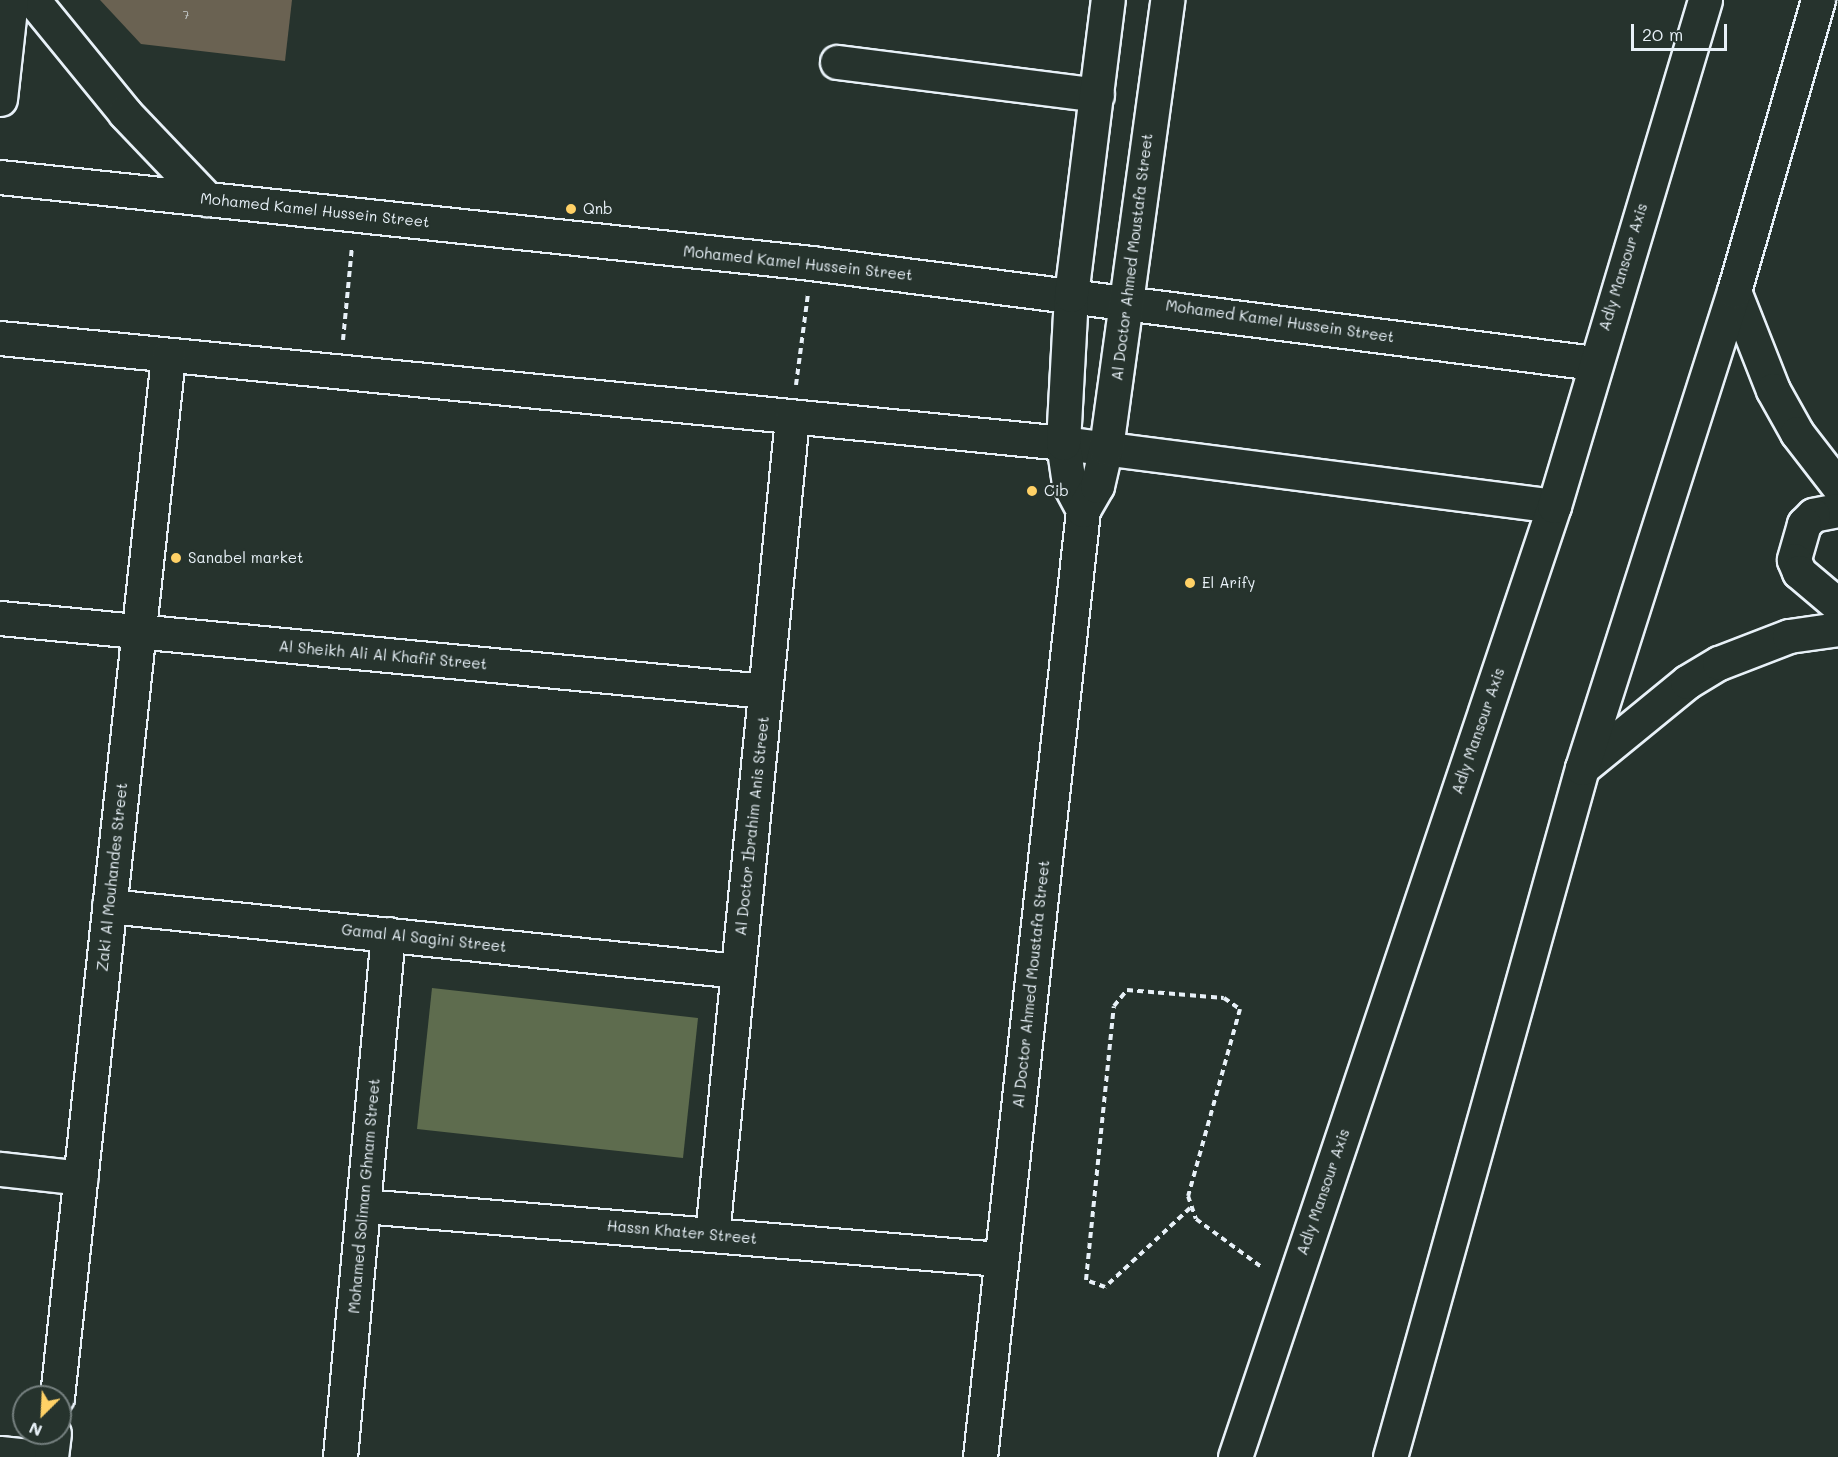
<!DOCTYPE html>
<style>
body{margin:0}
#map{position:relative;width:1838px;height:1457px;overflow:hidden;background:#26332d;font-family:Mali,sans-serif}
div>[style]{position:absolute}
.green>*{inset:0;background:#5e6c4e}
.building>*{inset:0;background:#6a6252}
.path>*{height:4px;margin-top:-2px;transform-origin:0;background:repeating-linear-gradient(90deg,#e8f1f8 0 6px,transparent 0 10.5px)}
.roads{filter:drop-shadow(2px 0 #e8f1f8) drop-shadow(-2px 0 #e8f1f8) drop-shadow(0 2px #e8f1f8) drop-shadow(0 -2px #e8f1f8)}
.minor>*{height:33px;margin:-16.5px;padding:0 16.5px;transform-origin:16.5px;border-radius:16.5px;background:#26332d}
.major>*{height:33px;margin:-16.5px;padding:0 16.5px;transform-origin:16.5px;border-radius:16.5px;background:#26332d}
.dots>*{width:16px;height:16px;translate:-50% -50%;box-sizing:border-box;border:3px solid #26332d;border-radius:50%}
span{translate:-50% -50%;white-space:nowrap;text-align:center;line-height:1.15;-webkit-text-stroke:4.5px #26332d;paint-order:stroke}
.number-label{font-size:12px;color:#c8cdce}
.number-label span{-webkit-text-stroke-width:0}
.poi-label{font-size:15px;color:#e8f1f8}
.left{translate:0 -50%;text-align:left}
.street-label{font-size:15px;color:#e8f1f8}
.north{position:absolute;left:12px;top:1385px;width:60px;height:60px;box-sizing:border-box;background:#26332d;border:2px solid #747f7e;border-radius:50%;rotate:204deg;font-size:16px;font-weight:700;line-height:24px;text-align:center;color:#e8f1f8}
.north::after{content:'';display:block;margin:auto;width:21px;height:27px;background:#ffd166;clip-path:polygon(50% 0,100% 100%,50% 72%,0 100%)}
.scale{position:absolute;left:1631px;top:24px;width:96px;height:27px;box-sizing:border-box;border:3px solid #e8f1f8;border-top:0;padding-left:8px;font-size:18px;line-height:21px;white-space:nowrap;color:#e8f1f8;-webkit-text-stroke:4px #26332d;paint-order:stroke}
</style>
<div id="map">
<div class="green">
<i style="clip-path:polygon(432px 988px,698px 1018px,683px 1158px,417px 1129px)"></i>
</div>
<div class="building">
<i style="clip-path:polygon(100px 0,292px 0,285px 61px,141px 44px)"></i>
</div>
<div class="path">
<i style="left:343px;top:340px;width:94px;rotate:-84.5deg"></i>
<i style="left:796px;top:385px;width:92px;rotate:-82.5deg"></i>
<i style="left:1190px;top:1208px;width:116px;rotate:137.1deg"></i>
<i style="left:1105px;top:1287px;width:20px;rotate:-160deg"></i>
<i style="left:1086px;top:1280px;width:275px;rotate:-84.2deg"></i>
<i style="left:1114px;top:1006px;width:21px;rotate:-51deg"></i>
<i style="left:1127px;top:990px;width:97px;rotate:4.7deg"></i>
<i style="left:1224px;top:998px;width:19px;rotate:35deg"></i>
<i style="left:1240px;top:1009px;width:194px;rotate:105.5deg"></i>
<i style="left:1188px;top:1196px;width:24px;rotate:71deg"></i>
<i style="left:1196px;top:1219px;width:83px;rotate:36.2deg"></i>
</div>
<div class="roads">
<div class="minor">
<i style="left:33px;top:0;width:146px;rotate:50.8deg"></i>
<i style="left:125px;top:113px;width:119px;rotate:46.4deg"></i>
<i style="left:837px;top:62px;width:262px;rotate:7.2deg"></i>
<i style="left:0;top:99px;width:100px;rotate:-83.7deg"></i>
<i style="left:0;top:177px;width:816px;rotate:6.05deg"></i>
<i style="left:811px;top:263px;width:789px;rotate:7.28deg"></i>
<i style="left:0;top:338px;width:1068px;rotate:5.64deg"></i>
<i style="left:1063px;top:443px;width:495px;rotate:7.3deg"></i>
<i style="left:1083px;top:510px;width:30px;rotate:-118deg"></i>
<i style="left:1069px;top:484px;width:41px;rotate:-98.3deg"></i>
<i style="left:1063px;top:443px;width:148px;rotate:-86.9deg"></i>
<i style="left:1071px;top:295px;width:297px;rotate:-82.9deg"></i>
<i style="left:0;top:618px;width:768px;rotate:5.45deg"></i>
<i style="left:109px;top:906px;width:632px;rotate:5.9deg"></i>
<i style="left:0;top:1169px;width:81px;rotate:6.3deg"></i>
<i style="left:363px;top:1206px;width:639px;rotate:4.76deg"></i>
<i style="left:712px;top:1235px;width:822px;rotate:-84.41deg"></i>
<i style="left:57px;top:1397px;width:1046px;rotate:-83.91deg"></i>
<i style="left:0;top:1453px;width:36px;rotate:6deg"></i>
<i style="left:51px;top:1457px;width:24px;rotate:-83deg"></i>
<i style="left:340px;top:1457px;width:525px;rotate:-84.76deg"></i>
<i style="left:980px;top:1457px;width:953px;rotate:-83.79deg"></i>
<i style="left:1083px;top:510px;width:28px;rotate:-60deg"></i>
<i style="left:1097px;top:486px;width:39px;rotate:-77deg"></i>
<i style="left:1106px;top:448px;width:452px;rotate:-82.2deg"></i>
</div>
<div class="major">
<i style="left:1734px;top:291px;width:106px;rotate:68.5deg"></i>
<i style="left:1773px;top:390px;width:49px;rotate:60.8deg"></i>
<i style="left:1797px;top:433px;width:67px;rotate:52.3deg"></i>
<i style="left:1838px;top:510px;width:25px;rotate:169deg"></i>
<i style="left:1813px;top:515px;width:13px;rotate:135deg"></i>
<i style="left:1804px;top:524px;width:37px;rotate:106deg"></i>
<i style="left:1794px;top:560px;width:13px;rotate:67deg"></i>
<i style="left:1799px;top:572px;width:51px;rotate:40.2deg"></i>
<i style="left:1582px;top:768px;width:136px;rotate:-39.3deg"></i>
<i style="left:1687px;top:682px;width:37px;rotate:-31deg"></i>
<i style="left:1719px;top:663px;width:75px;rotate:-21.1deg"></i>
<i style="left:1789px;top:636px;width:49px;rotate:-8.1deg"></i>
<i style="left:1235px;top:1457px;width:1003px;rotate:-71.46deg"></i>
<i style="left:1554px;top:506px;width:528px;rotate:-73.38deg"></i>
<i style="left:1390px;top:1457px;width:715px;rotate:-74.43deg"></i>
<i style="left:1582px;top:768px;width:501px;rotate:-72.33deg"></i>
<i style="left:1734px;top:291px;width:303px;rotate:-73.9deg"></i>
</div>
</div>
<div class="dots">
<i style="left:571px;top:209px;background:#ffd166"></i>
<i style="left:1032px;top:491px;background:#ffd166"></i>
<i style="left:176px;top:558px;background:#ffd166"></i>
<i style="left:1190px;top:583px;background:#ffd166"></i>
</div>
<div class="number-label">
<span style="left:186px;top:15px">7</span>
</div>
<div class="poi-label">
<span class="left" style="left:583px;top:209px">Qnb</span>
<span class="left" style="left:1044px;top:491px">Cib</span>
<span class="left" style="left:188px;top:558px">Sanabel market</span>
<span class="left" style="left:1202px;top:583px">El Arify</span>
</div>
<div class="street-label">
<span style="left:315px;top:210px;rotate:6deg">Mohamed Kamel Hussein Street</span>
<span style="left:1132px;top:257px;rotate:-83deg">Al Doctor Ahmed Moustafa Street</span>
<span style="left:798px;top:263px;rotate:6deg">Mohamed Kamel Hussein Street</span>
<span style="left:1623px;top:267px;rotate:-73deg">Adly Mansour Axis</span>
<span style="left:1280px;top:321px;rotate:8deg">Mohamed Kamel Hussein Street</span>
<span style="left:383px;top:655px;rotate:5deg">Al Sheikh Ali Al Khafif Street</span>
<span style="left:1478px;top:731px;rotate:-71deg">Adly Mansour Axis</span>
<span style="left:752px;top:826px;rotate:-84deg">Al Doctor Ibrahim Anis Street</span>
<span style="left:112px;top:877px;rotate:-84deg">Zaki Al Mouhandes Street</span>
<span style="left:424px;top:938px;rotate:6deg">Gamal Al Sagini Street</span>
<span style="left:1031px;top:984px;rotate:-84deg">Al Doctor Ahmed Moustafa Street</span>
<span style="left:1323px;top:1192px;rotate:-71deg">Adly Mansour Axis</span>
<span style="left:364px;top:1196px;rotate:-85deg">Mohamed Soliman Ghnam Street</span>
<span style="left:682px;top:1232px;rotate:5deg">Hassn Khater Street</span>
</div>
<div class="north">N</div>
<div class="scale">20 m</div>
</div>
